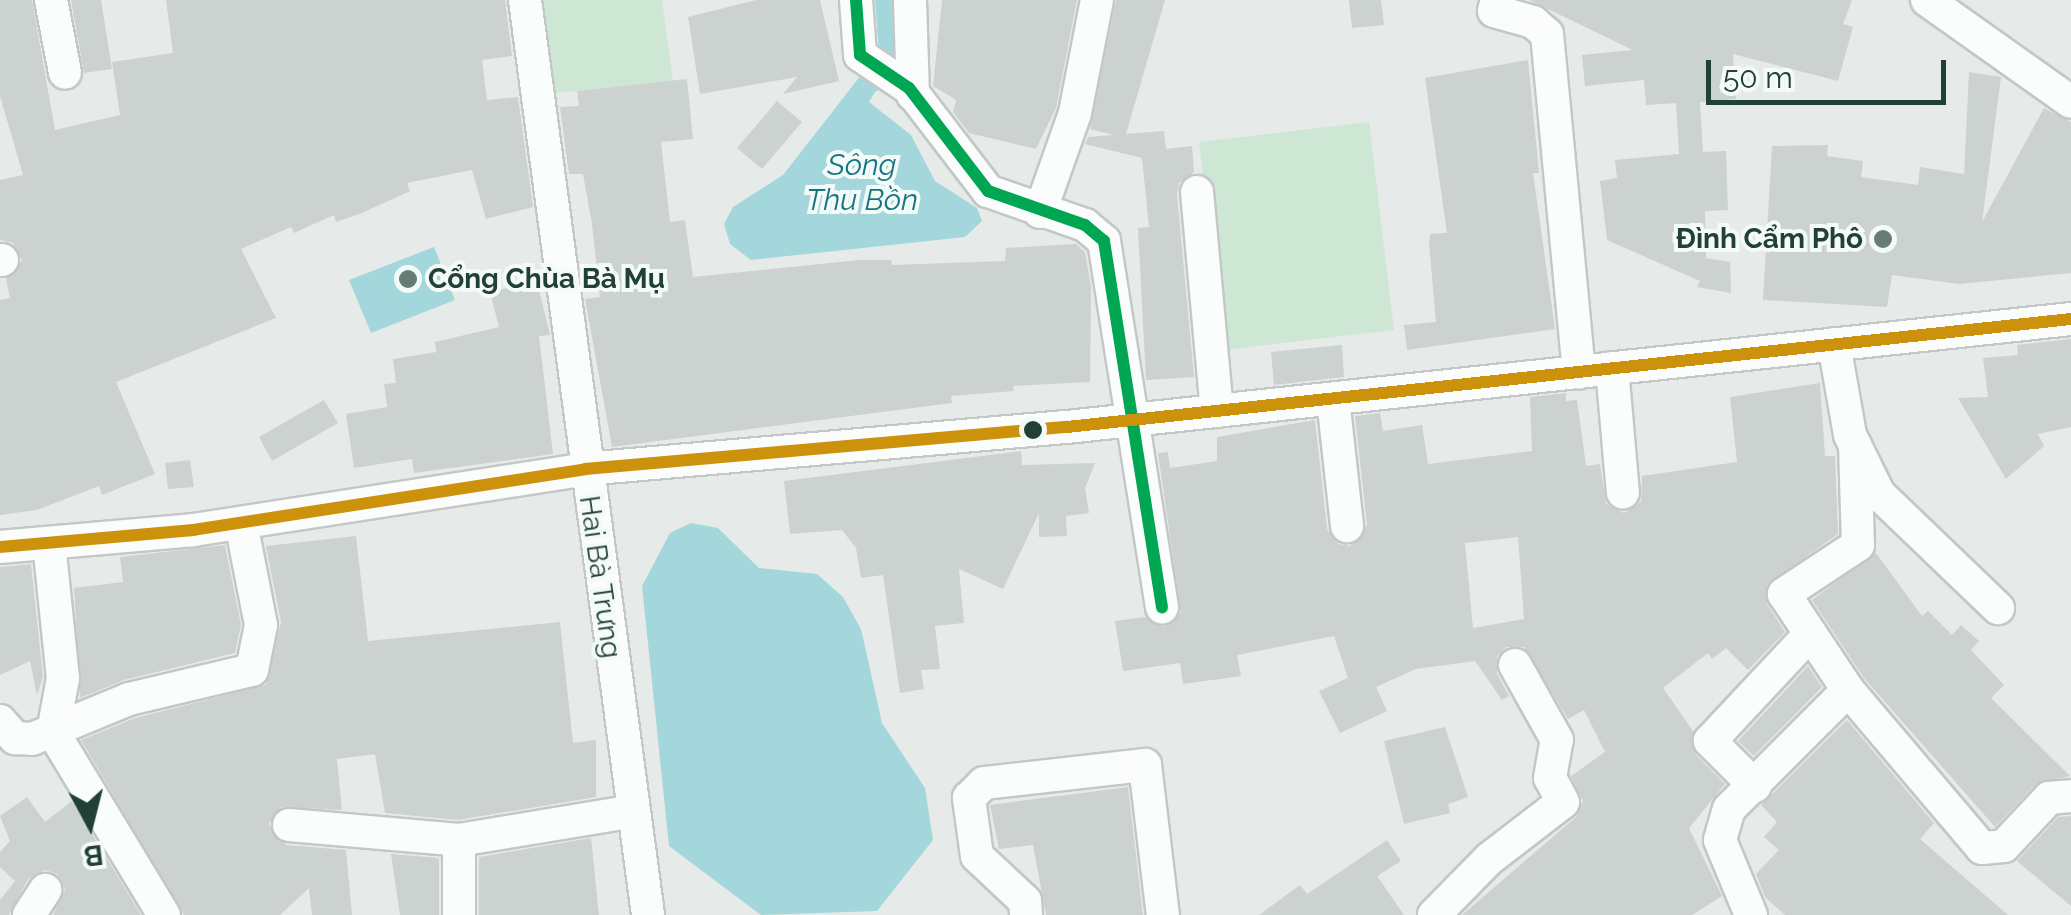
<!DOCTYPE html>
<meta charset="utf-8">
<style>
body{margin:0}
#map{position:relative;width:2071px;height:915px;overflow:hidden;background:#e6ebe9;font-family:Raleway,sans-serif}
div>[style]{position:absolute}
.green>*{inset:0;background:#cee6d4}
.water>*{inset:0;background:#a4d7dc}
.building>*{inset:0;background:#ccd2d0}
.roads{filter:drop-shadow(2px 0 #c3c8c6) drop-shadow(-2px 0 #c3c8c6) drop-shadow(0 2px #c3c8c6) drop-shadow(0 -2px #c3c8c6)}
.minor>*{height:32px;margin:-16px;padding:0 16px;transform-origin:16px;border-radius:16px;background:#fbfcfc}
.bus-1>*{height:12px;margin:-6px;padding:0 6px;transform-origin:6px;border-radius:6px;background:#00a651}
.bus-2>*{height:12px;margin:-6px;padding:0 6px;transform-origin:6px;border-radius:6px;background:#cc920b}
.dots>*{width:28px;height:28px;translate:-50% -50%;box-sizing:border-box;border:5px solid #f4faf7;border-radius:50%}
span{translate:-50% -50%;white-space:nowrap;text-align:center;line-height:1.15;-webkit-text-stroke:8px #f4faf7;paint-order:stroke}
.poi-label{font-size:28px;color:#214137;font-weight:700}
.right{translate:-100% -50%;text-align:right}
.left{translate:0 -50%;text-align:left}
.street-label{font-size:28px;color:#214137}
.water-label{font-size:30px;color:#167583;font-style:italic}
.north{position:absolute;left:40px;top:775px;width:100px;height:100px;-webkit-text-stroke:8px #f4faf7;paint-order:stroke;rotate:173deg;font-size:28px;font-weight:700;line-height:40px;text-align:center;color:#214137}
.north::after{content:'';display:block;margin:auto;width:35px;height:45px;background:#214137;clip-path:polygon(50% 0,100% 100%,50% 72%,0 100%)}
.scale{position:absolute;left:1706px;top:60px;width:240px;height:45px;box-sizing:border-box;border:5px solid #214137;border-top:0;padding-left:12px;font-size:30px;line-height:35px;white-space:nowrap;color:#214137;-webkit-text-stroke:8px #f4faf7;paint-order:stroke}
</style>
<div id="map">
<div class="green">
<i style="clip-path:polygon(534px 0,662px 0,673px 81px,546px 94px)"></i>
<i style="clip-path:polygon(1369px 122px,1394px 330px,1224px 350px,1199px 142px)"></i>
</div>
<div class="water">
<i style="clip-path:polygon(875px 0,904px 0,907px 76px,875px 92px,869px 102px,911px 135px,935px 181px,977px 208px,982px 221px,965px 237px,751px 260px,730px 244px,724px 224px,733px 207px,783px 175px,879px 52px)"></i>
<i style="clip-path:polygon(434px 247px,455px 300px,371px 333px,349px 280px)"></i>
<i style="clip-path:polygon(691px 523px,718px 528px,759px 568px,817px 574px,843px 597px,861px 629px,882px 723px,925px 788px,933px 840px,877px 911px,761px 915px,669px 846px,642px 586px,670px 533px)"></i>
</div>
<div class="building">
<i style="clip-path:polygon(0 0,32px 0,55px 130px,120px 115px,112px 62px,173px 53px,166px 0,505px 0,512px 56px,482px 60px,487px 100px,518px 97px,533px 207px,486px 219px,472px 170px,407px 183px,410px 191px,362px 213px,336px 222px,334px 215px,294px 233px,291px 227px,241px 249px,276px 318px,116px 382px,155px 474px,102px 495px,99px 486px,37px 510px,0 515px,0 300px,10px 298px,6px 279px,22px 261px,13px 243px,0 240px,0 180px,23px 175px,0 96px)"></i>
<i style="clip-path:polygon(71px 0,101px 0,112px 69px,84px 73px)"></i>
<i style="clip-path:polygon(756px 0,820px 0,839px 81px,783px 94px,797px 77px,700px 94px,688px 17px)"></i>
<i style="clip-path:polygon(942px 0,1077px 0,1056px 108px,1036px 149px,969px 133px,953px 112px,956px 100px,933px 86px)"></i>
<i style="clip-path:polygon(1116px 0,1165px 0,1126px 134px,1164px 131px,1166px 149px,1192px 146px,1194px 172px,1179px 183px,1177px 194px,1194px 377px,1146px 380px,1138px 228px,1149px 227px,1142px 158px,1085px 144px,1088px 137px,1114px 135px,1090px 129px)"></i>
<i style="clip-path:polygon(1349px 0,1381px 0,1384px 25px,1352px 28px)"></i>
<i style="clip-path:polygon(1529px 0,1852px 0,1843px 24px,1853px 27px,1838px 81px,1733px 54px,1736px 99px,1700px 102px,1703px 152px,1726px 151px,1728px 210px,1705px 211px,1706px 258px,1730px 262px,1731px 293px,1697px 287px,1700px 281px,1607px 240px,1600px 181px,1617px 178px,1615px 160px,1679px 154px,1676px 103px,1646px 105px,1644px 80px,1585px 86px,1582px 55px,1633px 50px)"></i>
<i style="clip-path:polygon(1528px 60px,1539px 173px,1533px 173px,1555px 329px,1407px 350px,1404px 325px,1436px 322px,1429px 243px,1430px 234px,1447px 233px,1425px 78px)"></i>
<i style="clip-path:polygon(1969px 72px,2001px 77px,1982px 222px,2044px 108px,2071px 122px,2071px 273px,1959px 284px,1892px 275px,1887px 307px,1763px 300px,1772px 146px,1828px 145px,1827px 156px,1863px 161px,1861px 177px,1918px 185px,1920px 167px,1964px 174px)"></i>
<i style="clip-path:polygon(687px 79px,693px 139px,661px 142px,670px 222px,685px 220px,693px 277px,859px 260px,891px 260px,892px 265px,1005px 261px,1006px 248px,1076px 244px,1085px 252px,1091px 287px,1090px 382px,1013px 386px,1014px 391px,951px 396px,952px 403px,612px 447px,585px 299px,600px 297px,592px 224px,583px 174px,569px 174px,560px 107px,579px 106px,577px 91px)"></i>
<i style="clip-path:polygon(777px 101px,802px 122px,762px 169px,737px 148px)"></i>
<i style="clip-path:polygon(537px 281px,550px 335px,539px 336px,553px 454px,414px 473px,412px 459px,354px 468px,346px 414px,387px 407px,384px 384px,396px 383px,393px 359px,436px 352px,435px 342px,499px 327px,490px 292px)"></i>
<i style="clip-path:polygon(2071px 339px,2071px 427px,2038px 434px,2044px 446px,2006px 479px,1958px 398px,1988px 397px,1983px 358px,2018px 355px,2017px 345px)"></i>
<i style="clip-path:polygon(1342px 345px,1344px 377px,1274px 385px,1271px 352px)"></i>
<i style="clip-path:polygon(evenodd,1820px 383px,1825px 456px,1835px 456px,1838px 534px,1767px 584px,1767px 604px,1785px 632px,1748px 670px,1726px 648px,1712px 659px,1708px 653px,1663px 688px,1693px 731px,1695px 754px,1725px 784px,1689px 828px,1722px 896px,1692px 915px,1462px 915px,1576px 817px,1583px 801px,1571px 776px,1605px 752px,1584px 710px,1568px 719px,1524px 647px,1506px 647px,1497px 656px,1497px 674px,1509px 696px,1502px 700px,1475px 661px,1416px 669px,1376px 687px,1387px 711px,1340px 733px,1319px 691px,1348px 678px,1334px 636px,1237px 655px,1241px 676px,1183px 684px,1180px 663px,1123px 671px,1115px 621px,1145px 617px,1164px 627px,1181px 613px,1158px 453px,1168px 452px,1170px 468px,1217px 461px,1217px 437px,1315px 420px,1327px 529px,1338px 544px,1350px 546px,1367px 525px,1355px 416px,1380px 413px,1383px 431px,1422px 425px,1428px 464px,1532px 451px,1530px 397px,1566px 393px,1566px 401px,1577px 400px,1586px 466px,1600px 464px,1606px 504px,1624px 513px,1641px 502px,1642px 476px,1737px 462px,1730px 397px,1820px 383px,1518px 537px,1524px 619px,1473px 628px,1465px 543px,1518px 537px)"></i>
<i style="clip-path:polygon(324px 400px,338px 423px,272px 461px,259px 437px)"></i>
<i style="clip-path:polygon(1021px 451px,1022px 465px,1095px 463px,1085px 488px,1089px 513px,1066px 516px,1067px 536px,1039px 537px,1039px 513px,1003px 589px,959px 569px,964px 623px,935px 626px,940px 669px,921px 670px,924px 689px,900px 693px,883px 575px,861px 578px,856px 548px,842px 530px,790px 534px,784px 481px)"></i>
<i style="clip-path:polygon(190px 460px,194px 487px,168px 489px,165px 463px)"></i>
<i style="clip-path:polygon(356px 536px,368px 641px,560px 622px,573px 743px,596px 740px,596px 797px,458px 820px,385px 813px,375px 754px,337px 759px,342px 810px,282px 807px,269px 824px,286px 845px,346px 850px,352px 915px,312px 915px,309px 888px,280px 915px,184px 915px,81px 740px,135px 718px,266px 685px,281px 622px,266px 546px)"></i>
<i style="clip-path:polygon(225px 545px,241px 625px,235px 653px,124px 680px,80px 698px,74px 588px,123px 582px,120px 557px)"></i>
<i style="clip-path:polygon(1876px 553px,1922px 616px,1928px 611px,1952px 635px,1961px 625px,1979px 641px,1971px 650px,2004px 685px,1991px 698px,2070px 776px,2036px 784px,1995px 827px,1864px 678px,1812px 600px)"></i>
<i style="clip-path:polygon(31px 564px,43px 677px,37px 695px,30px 661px,0 675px,0 567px)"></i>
<i style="clip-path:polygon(1808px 666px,1822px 687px,1754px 756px,1738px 741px)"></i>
<i style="clip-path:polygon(1847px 720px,1934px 823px,1920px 839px,2008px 915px,1785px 915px,1765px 897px,1756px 874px,1779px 850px,1764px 837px,1777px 822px,1761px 805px)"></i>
<i style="clip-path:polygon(1445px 727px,1468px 797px,1448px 804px,1450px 813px,1404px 824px,1384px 741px)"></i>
<i style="clip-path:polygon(1128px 787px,1143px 915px,1046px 915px,1033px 845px,999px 849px,990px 805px)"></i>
<i style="clip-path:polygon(27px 797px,45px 822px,72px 801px,141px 915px,53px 915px,65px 890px,57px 874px,45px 870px,28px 879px,9px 915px,0 915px,0 900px,15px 881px,0 867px,0 852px,10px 841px,0 816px)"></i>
<i style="clip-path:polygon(2071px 816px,2071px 906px,2017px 861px,2058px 817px)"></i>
<i style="clip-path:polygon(591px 838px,599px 915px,479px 915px,479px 857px)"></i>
<i style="clip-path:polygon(1387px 840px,1401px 861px,1377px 876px,1404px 915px,1259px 915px,1300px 885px,1307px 894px)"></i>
<i style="clip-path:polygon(391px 854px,439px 858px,439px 915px,400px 915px)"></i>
</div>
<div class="roads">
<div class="minor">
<i style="left:51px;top:0;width:74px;rotate:79.1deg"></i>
<i style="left:525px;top:0;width:923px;rotate:82.34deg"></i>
<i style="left:856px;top:0;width:55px;rotate:85.8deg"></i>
<i style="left:860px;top:55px;width:59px;rotate:34deg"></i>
<i style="left:909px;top:88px;width:130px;rotate:52.5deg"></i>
<i style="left:988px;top:191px;width:103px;rotate:19.3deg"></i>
<i style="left:1085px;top:225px;width:25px;rotate:40deg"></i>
<i style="left:1104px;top:241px;width:371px;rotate:81deg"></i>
<i style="left:910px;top:0;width:95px;rotate:88.2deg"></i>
<i style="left:1497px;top:0;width:11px;rotate:105deg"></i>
<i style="left:1494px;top:11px;width:41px;rotate:15.8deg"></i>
<i style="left:1533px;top:22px;width:18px;rotate:41deg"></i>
<i style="left:1547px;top:34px;width:340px;rotate:84.6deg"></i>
<i style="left:1927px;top:0;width:176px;rotate:35.3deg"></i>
<i style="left:1197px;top:192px;width:220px;rotate:84.8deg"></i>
<i style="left:1040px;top:212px;width:105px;rotate:-70.5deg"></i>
<i style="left:1075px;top:113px;width:115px;rotate:-79deg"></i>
<i style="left:0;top:260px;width:2px"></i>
<i style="left:1834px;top:344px;width:92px;rotate:80deg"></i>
<i style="left:1850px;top:435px;width:66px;rotate:63.8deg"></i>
<i style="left:1879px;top:494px;width:165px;rotate:43.8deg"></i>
<i style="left:1612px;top:368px;width:125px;rotate:85deg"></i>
<i style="left:1333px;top:399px;width:128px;rotate:83.7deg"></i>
<i style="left:1855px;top:445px;width:100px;rotate:88.3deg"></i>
<i style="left:1858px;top:545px;width:89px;rotate:146.5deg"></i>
<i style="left:1784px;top:594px;width:115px;rotate:56.3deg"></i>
<i style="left:1848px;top:690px;width:207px;rotate:49.7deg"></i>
<i style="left:1982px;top:848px;width:22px;rotate:-5deg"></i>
<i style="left:2004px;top:846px;width:66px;rotate:-46.8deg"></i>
<i style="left:2049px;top:798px;width:22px;rotate:-5deg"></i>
<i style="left:49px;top:543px;width:136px;rotate:84.1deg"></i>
<i style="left:63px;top:678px;width:55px;rotate:100.5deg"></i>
<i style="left:53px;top:732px;width:214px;rotate:58.8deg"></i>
<i style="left:0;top:547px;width:194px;rotate:-5deg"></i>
<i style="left:193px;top:530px;width:397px;rotate:-8.8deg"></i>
<i style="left:585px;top:469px;width:484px;rotate:-5deg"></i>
<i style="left:1067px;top:427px;width:1010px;rotate:-6.14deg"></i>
<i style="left:0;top:721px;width:23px;rotate:49deg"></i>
<i style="left:15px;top:738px;width:17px;rotate:3deg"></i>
<i style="left:32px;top:739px;width:105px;rotate:-22.4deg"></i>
<i style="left:129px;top:699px;width:126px;rotate:-13.3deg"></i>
<i style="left:252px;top:670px;width:46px;rotate:-78.7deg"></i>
<i style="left:261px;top:625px;width:104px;rotate:-101.1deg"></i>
<i style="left:1755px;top:786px;width:64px;rotate:-135deg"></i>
<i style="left:1710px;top:741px;width:146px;rotate:-46.9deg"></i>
<i style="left:289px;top:825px;width:171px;rotate:5deg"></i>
<i style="left:459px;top:840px;width:177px;rotate:-9.4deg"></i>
<i style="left:29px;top:915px;width:30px;rotate:-57deg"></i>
<i style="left:459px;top:915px;width:75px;rotate:-90deg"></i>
<i style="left:1026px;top:915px;width:14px;rotate:-94deg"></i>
<i style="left:1025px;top:901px;width:66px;rotate:-136.8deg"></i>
<i style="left:977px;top:856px;width:59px;rotate:-97.9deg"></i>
<i style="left:969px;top:798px;width:21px;rotate:-45deg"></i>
<i style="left:984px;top:783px;width:162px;rotate:-6.4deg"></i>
<i style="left:1145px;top:765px;width:151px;rotate:83.2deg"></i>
<i style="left:1434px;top:915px;width:78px;rotate:-45.5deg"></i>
<i style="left:1489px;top:859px;width:93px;rotate:-37.6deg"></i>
<i style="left:1563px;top:802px;width:27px;rotate:-118deg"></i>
<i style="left:1550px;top:778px;width:39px;rotate:-80deg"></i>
<i style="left:1557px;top:740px;width:86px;rotate:-119.2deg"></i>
<i style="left:1751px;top:915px;width:81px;rotate:-112.5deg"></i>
<i style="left:1720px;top:840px;width:32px;rotate:-74deg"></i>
<i style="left:1729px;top:809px;width:168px;rotate:-45deg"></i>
</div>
</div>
<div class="bus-1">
<i style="left:856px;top:0;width:55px;rotate:85.8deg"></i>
<i style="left:860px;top:55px;width:59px;rotate:34deg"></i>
<i style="left:909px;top:88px;width:130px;rotate:52.5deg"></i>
<i style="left:988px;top:191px;width:103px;rotate:19.3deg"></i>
<i style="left:1085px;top:225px;width:25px;rotate:40deg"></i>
<i style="left:1104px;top:241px;width:371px;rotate:81deg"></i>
</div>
<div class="bus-2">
<i style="left:0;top:547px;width:194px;rotate:-5deg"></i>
<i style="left:193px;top:530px;width:397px;rotate:-8.8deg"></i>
<i style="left:585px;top:469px;width:484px;rotate:-5deg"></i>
<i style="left:1067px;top:427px;width:1010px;rotate:-6.14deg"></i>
</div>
<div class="dots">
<i style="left:1883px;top:239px;background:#667c75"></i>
<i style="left:408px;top:279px;background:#667c75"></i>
<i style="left:1033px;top:430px;background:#214137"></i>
</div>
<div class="poi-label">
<span class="right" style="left:1863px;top:239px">Đình Cẩm Phô</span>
<span class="left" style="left:428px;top:279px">Cổng Chùa Bà Mụ</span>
</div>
<div class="street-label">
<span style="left:600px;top:577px;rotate:82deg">Hai Bà Trưng</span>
</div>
<div class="water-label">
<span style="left:862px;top:182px">Sông<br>Thu Bồn</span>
</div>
<div class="north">B</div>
<div class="scale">50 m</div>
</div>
